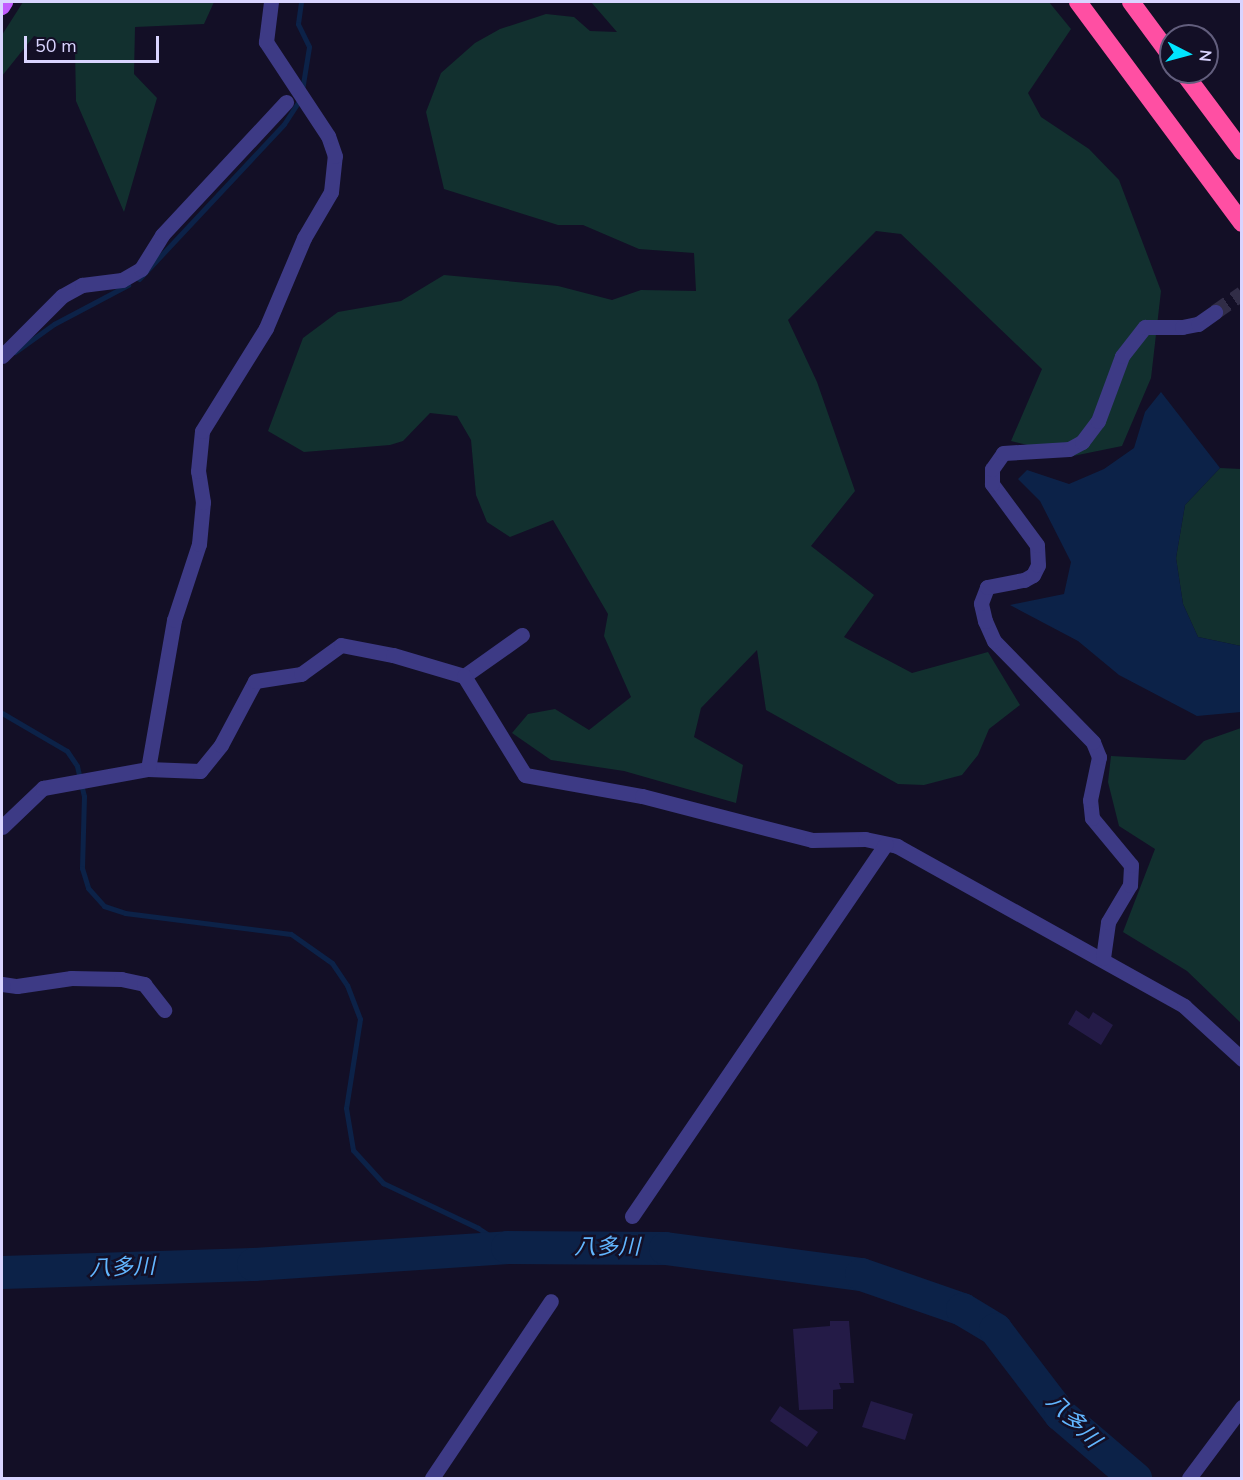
<!DOCTYPE html>
<meta charset="utf-8">
<style>
body{margin:0}
#map{position:relative;width:1243px;height:1480px;overflow:hidden;background:#130f26;font-family:"Nunito Sans","Noto Sans JP",sans-serif}
div>[style]{position:absolute}
.green>*{inset:0;background:#12302f}
.water>*{inset:0;background:#0c2248}
.stream>*{height:5px;margin:-2.5px;padding:0 2.5px;transform-origin:2.5px;border-radius:2.5px;background:#0c2248}
.river>*{height:33px;margin:-16.5px;padding:0 16.5px;transform-origin:16.5px;border-radius:16.5px;background:#0c2248}
.building>*{inset:0;background:#241b47}
.minor-tunnel>*{height:15px;margin-top:-7.5px;transform-origin:0;background:repeating-linear-gradient(90deg,#312d47 0 15px,transparent 0 23px)}
.minor>*{height:15px;margin:-7.5px;padding:0 7.5px;transform-origin:7.5px;border-radius:7.5px;background:#3d3a85}
.major>*{height:15px;margin:-7.5px;padding:0 7.5px;transform-origin:7.5px;border-radius:7.5px;background:#c25bff}
.highway>*{height:18px;margin:-9px;padding:0 9px;transform-origin:9px;border-radius:9px;background:#ff4fa3}
span{translate:-50% -50%;white-space:nowrap;text-align:center;line-height:1.15;-webkit-text-stroke:5px #130f26;paint-order:stroke}
.water-label{font-size:22px;color:#62b6ff;font-style:italic}
.frame{position:absolute;inset:0;border:3px solid #d9d4ff;pointer-events:none}
.north{position:absolute;left:1159px;top:24px;width:60px;height:60px;box-sizing:border-box;background:#130f26;border:2px solid #625e7d;border-radius:50%;rotate:96deg;font-size:16px;font-weight:700;line-height:24px;text-align:center;color:#d9d4ff}
.north::after{content:'';display:block;margin:auto;width:21px;height:27px;background:#00e5ff;clip-path:polygon(50% 0,100% 100%,50% 72%,0 100%)}
.scale{position:absolute;left:24px;top:36px;width:135px;height:27px;box-sizing:border-box;border:3px solid #d9d4ff;border-top:0;padding-left:8px;font-size:18px;line-height:21px;white-space:nowrap;color:#d9d4ff;-webkit-text-stroke:4px #130f26;paint-order:stroke}
</style>
<div id="map">
<div class="green">
<i style="clip-path:polygon(23px 2px,214px 2px,204px 24px,135px 27px,134px 74px,157px 98px,124px 212px,76px 101px,75px 48px,34px 36px,2px 76px,2px 35px)"></i>
<i style="clip-path:polygon(591px 2px,1049px 2px,1071px 29px,1028px 93px,1041px 117px,1089px 149px,1119px 180px,1161px 291px,1151px 378px,1122px 446px,1073px 456px,1011px 441px,1042px 369px,901px 234px,876px 231px,788px 320px,817px 382px,855px 491px,811px 546px,874px 595px,844px 637px,912px 673px,988px 652px,1020px 705px,989px 729px,978px 755px,962px 775px,924px 785px,898px 784px,766px 710px,757px 650px,701px 708px,694px 737px,743px 765px,736px 803px,624px 771px,551px 760px,512px 733px,528px 714px,555px 709px,589px 730px,631px 697px,604px 636px,608px 614px,553px 520px,510px 537px,487px 522px,476px 495px,471px 440px,457px 416px,430px 413px,403px 441px,390px 445px,304px 452px,268px 431px,303px 338px,338px 312px,401px 301px,444px 275px,558px 286px,612px 300px,641px 290px,696px 291px,694px 253px,639px 249px,583px 225px,558px 225px,444px 189px,426px 112px,441px 73px,475px 43px,500px 29px,546px 14px,574px 17px,590px 31px,617px 32px)"></i>
<i style="clip-path:polygon(1220px 468px,1241px 469px,1241px 646px,1198px 637px,1183px 604px,1176px 558px,1185px 505px)"></i>
<i style="clip-path:polygon(1241px 728px,1242px 728px,1241px 1023px,1187px 971px,1123px 932px,1155px 849px,1119px 826px,1108px 782px,1111px 756px,1185px 760px,1204px 741px)"></i>
</div>
<div class="water">
<i style="clip-path:polygon(1161px 392px,1220px 468px,1185px 505px,1176px 558px,1183px 604px,1198px 637px,1241px 646px,1241px 712px,1197px 716px,1119px 675px,1078px 641px,1010px 605px,1064px 594px,1071px 562px,1040px 501px,1018px 479px,1027px 470px,1069px 484px,1104px 469px,1134px 448px,1145px 412px)"></i>
</div>
<div class="stream">
<i style="left:301px;top:2px;width:22px;rotate:98deg"></i>
<i style="left:298px;top:24px;width:25px;rotate:64deg"></i>
<i style="left:309px;top:47px;width:44px;rotate:99.2deg"></i>
<i style="left:139px;top:279px;width:212px;rotate:-46.9deg"></i>
<i style="left:284px;top:124px;width:30px;rotate:-57deg"></i>
<i style="left:15px;top:352px;width:48px;rotate:-35.7deg"></i>
<i style="left:54px;top:324px;width:84px;rotate:-27.8deg"></i>
<i style="left:2px;top:713px;width:75px;rotate:30.3deg"></i>
<i style="left:67px;top:751px;width:18px;rotate:56deg"></i>
<i style="left:77px;top:766px;width:31px;rotate:77deg"></i>
<i style="left:84px;top:796px;width:72px;rotate:91.6deg"></i>
<i style="left:82px;top:868px;width:21px;rotate:73deg"></i>
<i style="left:88px;top:888px;width:24px;rotate:48deg"></i>
<i style="left:104px;top:906px;width:22px;rotate:18deg"></i>
<i style="left:125px;top:913px;width:167px;rotate:7.2deg"></i>
<i style="left:291px;top:934px;width:50px;rotate:35.3deg"></i>
<i style="left:332px;top:963px;width:27px;rotate:56deg"></i>
<i style="left:347px;top:985px;width:36px;rotate:69deg"></i>
<i style="left:360px;top:1019px;width:90px;rotate:98.9deg"></i>
<i style="left:346px;top:1108px;width:43px;rotate:80.5deg"></i>
<i style="left:353px;top:1150px;width:45px;rotate:47.7deg"></i>
<i style="left:383px;top:1183px;width:105px;rotate:25.3deg"></i>
<i style="left:478px;top:1228px;width:35px;rotate:33deg"></i>
</div>
<div class="river">
<i style="left:2px;top:1272px;width:251px;rotate:-1.8deg"></i>
<i style="left:253px;top:1264px;width:255px;rotate:-3.8deg"></i>
<i style="left:507px;top:1247px;width:158px;rotate:0.4deg"></i>
<i style="left:665px;top:1248px;width:198px;rotate:7.6deg"></i>
<i style="left:861px;top:1274px;width:107px;rotate:19.1deg"></i>
<i style="left:962px;top:1309px;width:39px;rotate:31deg"></i>
<i style="left:995px;top:1329px;width:107px;rotate:52.6deg"></i>
<i style="left:1060px;top:1414px;width:99px;rotate:40.5deg"></i>
</div>
<div class="building">
<i style="clip-path:polygon(1076px 1010px,1089px 1019px,1093px 1012px,1113px 1025px,1101px 1045px,1068px 1024px)"></i>
<i style="clip-path:polygon(830px 1321px,849px 1321px,854px 1383px,839px 1383px,841px 1389px,833px 1390px,833px 1409px,799px 1410px,793px 1329px,830px 1326px)"></i>
<i style="clip-path:polygon(871px 1401px,913px 1414px,905px 1440px,862px 1427px)"></i>
<i style="clip-path:polygon(780px 1406px,818px 1432px,807px 1447px,770px 1421px)"></i>
</div>
<div class="minor-tunnel">
<i style="left:1215px;top:312px;width:33px;rotate:-35deg"></i>
</div>
<div class="minor">
<i style="left:2px;top:356px;width:85px;rotate:-45deg"></i>
<i style="left:62px;top:296px;width:23px;rotate:-29deg"></i>
<i style="left:82px;top:285px;width:40px;rotate:-7.1deg"></i>
<i style="left:122px;top:280px;width:22px;rotate:-30deg"></i>
<i style="left:141px;top:269px;width:40px;rotate:-58deg"></i>
<i style="left:162px;top:235px;width:182px;rotate:-47deg"></i>
<i style="left:464px;top:676px;width:71px;rotate:-35.3deg"></i>
<i style="left:148px;top:769px;width:52px;rotate:2.2deg"></i>
<i style="left:200px;top:771px;width:33px;rotate:-51deg"></i>
<i style="left:221px;top:745px;width:72px;rotate:-62deg"></i>
<i style="left:255px;top:681px;width:47px;rotate:-8.7deg"></i>
<i style="left:301px;top:674px;width:49px;rotate:-35.9deg"></i>
<i style="left:341px;top:645px;width:53px;rotate:10.9deg"></i>
<i style="left:393px;top:655px;width:74px;rotate:16.5deg"></i>
<i style="left:464px;top:676px;width:116px;rotate:58.4deg"></i>
<i style="left:525px;top:775px;width:119px;rotate:10.2deg"></i>
<i style="left:642px;top:796px;width:176px;rotate:14.5deg"></i>
<i style="left:812px;top:840px;width:53px;rotate:-1.1deg"></i>
<i style="left:865px;top:839px;width:33px;rotate:12deg"></i>
<i style="left:897px;top:846px;width:329px;rotate:29.1deg"></i>
<i style="left:1184px;top:1006px;width:79px;rotate:42.4deg"></i>
<i style="left:2px;top:827px;width:57px;rotate:-43.6deg"></i>
<i style="left:43px;top:788px;width:107px;rotate:-10.3deg"></i>
<i style="left:148px;top:769px;width:151px;rotate:-80.1deg"></i>
<i style="left:174px;top:620px;width:80px;rotate:-71.8deg"></i>
<i style="left:199px;top:544px;width:42px;rotate:-84.6deg"></i>
<i style="left:203px;top:502px;width:31px;rotate:-99deg"></i>
<i style="left:198px;top:471px;width:40px;rotate:-84.3deg"></i>
<i style="left:202px;top:431px;width:121px;rotate:-58.1deg"></i>
<i style="left:266px;top:328px;width:98px;rotate:-67.1deg"></i>
<i style="left:304px;top:238px;width:53px;rotate:-59.6deg"></i>
<i style="left:331px;top:192px;width:36px;rotate:-84deg"></i>
<i style="left:335px;top:156px;width:21px;rotate:-109deg"></i>
<i style="left:328px;top:136px;width:113px;rotate:-123.4deg"></i>
<i style="left:266px;top:42px;width:40px;rotate:-82.9deg"></i>
<i style="left:1103px;top:958px;width:36px;rotate:-82deg"></i>
<i style="left:1108px;top:922px;width:43px;rotate:-59.3deg"></i>
<i style="left:1130px;top:885px;width:20px;rotate:-87deg"></i>
<i style="left:1131px;top:865px;width:61px;rotate:-129.7deg"></i>
<i style="left:1092px;top:818px;width:18px;rotate:-96deg"></i>
<i style="left:1090px;top:800px;width:44px;rotate:-78.2deg"></i>
<i style="left:1099px;top:757px;width:16px;rotate:-112deg"></i>
<i style="left:1093px;top:742px;width:141px;rotate:-134.4deg"></i>
<i style="left:994px;top:641px;width:22px;rotate:-114deg"></i>
<i style="left:985px;top:621px;width:18px;rotate:-103deg"></i>
<i style="left:981px;top:603px;width:17px;rotate:-69deg"></i>
<i style="left:987px;top:587px;width:38px;rotate:-11deg"></i>
<i style="left:1024px;top:580px;width:10px;rotate:-29deg"></i>
<i style="left:1033px;top:575px;width:11px;rotate:-63deg"></i>
<i style="left:1038px;top:565px;width:20px;rotate:-93deg"></i>
<i style="left:1037px;top:545px;width:76px;rotate:-126.4deg"></i>
<i style="left:992px;top:484px;width:15px;rotate:-90deg"></i>
<i style="left:992px;top:469px;width:19px;rotate:-55deg"></i>
<i style="left:1003px;top:453px;width:66px;rotate:-3.5deg"></i>
<i style="left:1069px;top:449px;width:15px;rotate:-28deg"></i>
<i style="left:1082px;top:442px;width:26px;rotate:-53deg"></i>
<i style="left:1098px;top:421px;width:69px;rotate:-69.7deg"></i>
<i style="left:1122px;top:356px;width:37px;rotate:-52deg"></i>
<i style="left:1145px;top:327px;width:37px"></i>
<i style="left:1182px;top:327px;width:16px;rotate:-11deg"></i>
<i style="left:1198px;top:324px;width:21px;rotate:-35deg"></i>
<i style="left:2px;top:984px;width:15px;rotate:8deg"></i>
<i style="left:17px;top:986px;width:55px;rotate:-8.4deg"></i>
<i style="left:71px;top:978px;width:50px;rotate:1.1deg"></i>
<i style="left:121px;top:979px;width:24px;rotate:12deg"></i>
<i style="left:144px;top:984px;width:33px;rotate:52deg"></i>
<i style="left:632px;top:1216px;width:450px;rotate:-55.7deg"></i>
<i style="left:432px;top:1478px;width:213px;rotate:-56.1deg"></i>
<i style="left:1189px;top:1478px;width:89px;rotate:-53.3deg"></i>
</div>
<div class="major">
<i style="left:2px;top:7px;width:6px;rotate:-59deg"></i>
</div>
<div class="highway">
<i style="left:1078px;top:2px;width:275px;rotate:53.4deg"></i>
<i style="left:1131px;top:2px;width:67px;rotate:53.5deg"></i>
<i style="left:1183px;top:72px;width:99px;rotate:53.2deg"></i>
</div>
<div class="water-label">
<span style="left:607px;top:1248px">八多川</span>
<span style="left:122px;top:1268px;rotate:-2deg">八多川</span>
<span style="left:1073px;top:1421px;rotate:45deg">八多川</span>
</div>
<div class="frame"></div>
<div class="north">N</div>
<div class="scale">50 m</div>
</div>
